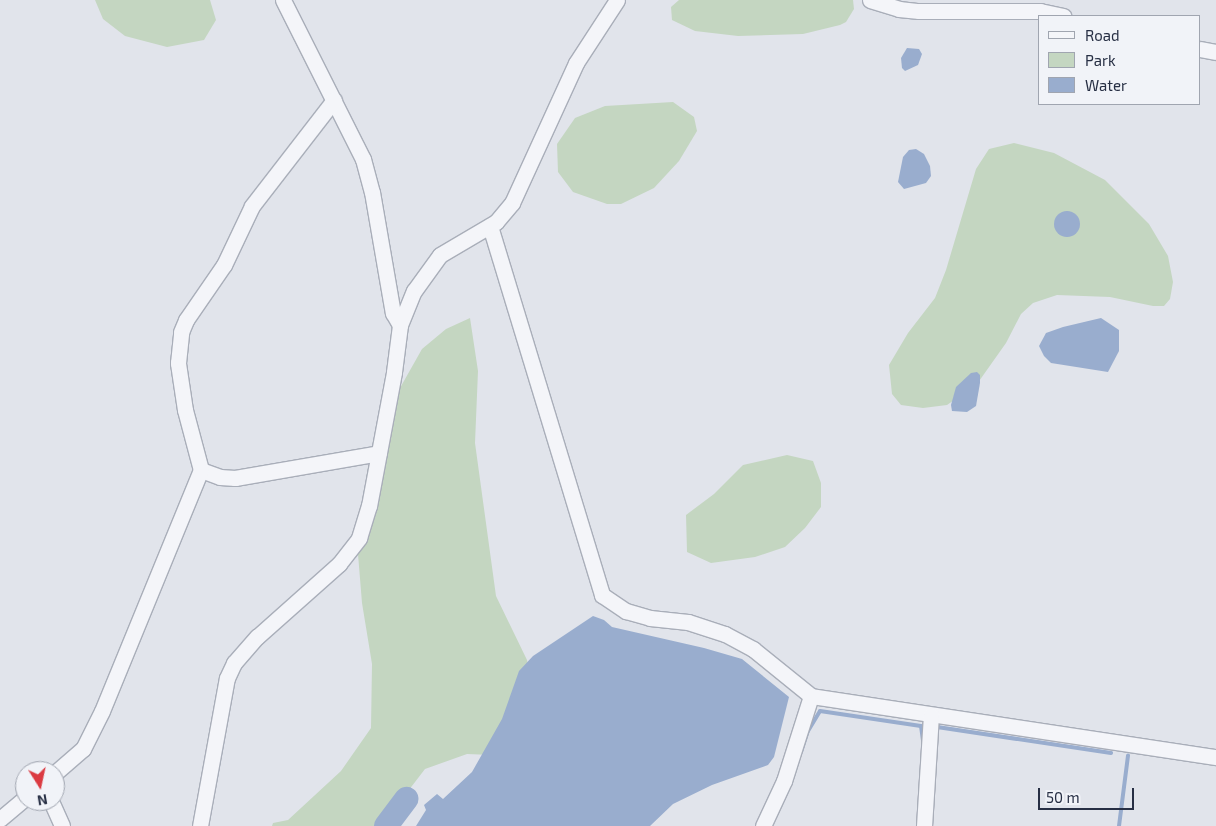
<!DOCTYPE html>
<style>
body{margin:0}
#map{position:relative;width:1216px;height:826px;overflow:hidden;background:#e1e4eb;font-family:"Exo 2",sans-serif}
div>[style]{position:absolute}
.green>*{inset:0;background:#c4d6c1}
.water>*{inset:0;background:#99adce}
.round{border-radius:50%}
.stream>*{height:4px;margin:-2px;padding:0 2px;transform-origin:2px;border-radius:2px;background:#99adce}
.river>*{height:24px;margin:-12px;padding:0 12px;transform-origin:12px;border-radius:12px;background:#99adce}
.roads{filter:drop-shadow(1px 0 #a9aeb9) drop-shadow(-1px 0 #a9aeb9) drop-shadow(0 1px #a9aeb9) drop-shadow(0 -1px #a9aeb9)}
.street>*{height:15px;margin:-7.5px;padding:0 7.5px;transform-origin:7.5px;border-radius:7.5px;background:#f4f5f9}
span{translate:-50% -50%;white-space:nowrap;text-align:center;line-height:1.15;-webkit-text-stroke:5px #f1f3f8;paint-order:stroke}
.legend{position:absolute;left:1038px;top:15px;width:162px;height:90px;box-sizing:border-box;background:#f1f3f8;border:1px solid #a0a5b0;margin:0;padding:6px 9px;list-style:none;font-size:15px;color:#272f44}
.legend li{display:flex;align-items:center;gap:10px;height:25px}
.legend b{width:25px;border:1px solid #a0a5b0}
.north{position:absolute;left:15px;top:761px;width:50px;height:50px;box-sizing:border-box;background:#f1f3f8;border:1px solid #a0a5b0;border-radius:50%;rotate:170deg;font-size:14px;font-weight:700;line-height:20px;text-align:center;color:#272f44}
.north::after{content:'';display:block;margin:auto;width:18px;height:22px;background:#db3b42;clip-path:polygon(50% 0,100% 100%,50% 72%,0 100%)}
.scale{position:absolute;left:1038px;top:788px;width:96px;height:22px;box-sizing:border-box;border:2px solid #272f44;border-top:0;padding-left:6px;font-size:15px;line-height:18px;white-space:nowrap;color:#272f44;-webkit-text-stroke:4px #f1f3f8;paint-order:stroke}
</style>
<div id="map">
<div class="green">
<i style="clip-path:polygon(95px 0,210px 0,216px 20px,204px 40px,167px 47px,125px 36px,103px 19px)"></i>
<i style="clip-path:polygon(679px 0,853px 0,854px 9px,846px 22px,840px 25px,803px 34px,738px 36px,695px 31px,672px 20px,671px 7px)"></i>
<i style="clip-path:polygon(673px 102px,694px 117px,697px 131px,679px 161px,654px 188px,621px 204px,607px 204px,573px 192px,558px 172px,557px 144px,575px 118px,605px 106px)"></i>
<i style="clip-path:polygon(1014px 143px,1054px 153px,1105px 180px,1149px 224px,1168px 256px,1173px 282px,1170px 299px,1164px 306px,1153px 306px,1110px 297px,1057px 295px,1033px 303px,1021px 314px,1006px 343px,977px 384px,947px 405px,923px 408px,901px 405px,892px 394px,889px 365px,908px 333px,935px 298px,946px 270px,976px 169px,989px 149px)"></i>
<i style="clip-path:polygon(470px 318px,478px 371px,475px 443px,496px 596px,527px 660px,536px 708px,517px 756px,467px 754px,425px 769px,392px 812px,378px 826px,272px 826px,273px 823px,288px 820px,341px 771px,371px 728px,372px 664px,362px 603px,357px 542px,368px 467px,387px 411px,422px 349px,446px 329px)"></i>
<i style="clip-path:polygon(787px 455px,813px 461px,821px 483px,821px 507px,805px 528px,785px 547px,755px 557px,711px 563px,687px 552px,686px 515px,714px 494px,743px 465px)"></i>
</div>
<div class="water">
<i style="clip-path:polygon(907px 48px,919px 49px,922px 54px,918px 65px,905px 71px,902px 68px,901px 58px)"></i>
<i style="clip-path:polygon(916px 149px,924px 154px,930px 166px,931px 176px,926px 183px,904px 189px,898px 182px,903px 157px,909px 150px)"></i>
<i class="round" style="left:1054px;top:211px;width:26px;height:26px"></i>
<i style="clip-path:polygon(1101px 318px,1119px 330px,1119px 351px,1108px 372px,1051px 363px,1044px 356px,1039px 346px,1046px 333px,1063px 327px)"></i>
<i style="clip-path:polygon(977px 372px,980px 375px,980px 383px,976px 406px,967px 412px,952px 411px,951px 405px,956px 387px,971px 373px)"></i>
<i style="clip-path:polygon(593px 616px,604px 620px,612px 627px,704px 648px,742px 659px,789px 697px,774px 757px,768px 765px,712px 785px,673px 804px,650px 826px,416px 826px,426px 810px,424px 805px,437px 794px,443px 799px,472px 772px,502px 719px,519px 671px,533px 656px)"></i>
</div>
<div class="stream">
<i style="left:937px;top:727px;width:176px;rotate:8.5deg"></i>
<i style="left:801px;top:752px;width:22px;rotate:-72deg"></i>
<i style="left:808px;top:731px;width:23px;rotate:-59deg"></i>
<i style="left:820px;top:711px;width:102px;rotate:8.4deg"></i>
<i style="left:921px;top:726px;width:15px;rotate:82deg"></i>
<i style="left:1119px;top:826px;width:71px;rotate:-82.7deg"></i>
</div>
<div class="river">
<i style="left:386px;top:826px;width:34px;rotate:-53deg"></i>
</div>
<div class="roads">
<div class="street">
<i style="left:283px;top:0;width:178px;rotate:63.3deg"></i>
<i style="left:363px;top:159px;width:34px;rotate:75deg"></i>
<i style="left:372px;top:192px;width:123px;rotate:80.2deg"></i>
<i style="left:393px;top:313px;width:14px;rotate:60deg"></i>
<i style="left:870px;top:0;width:30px;rotate:17deg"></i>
<i style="left:899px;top:9px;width:20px;rotate:6deg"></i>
<i style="left:919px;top:11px;width:121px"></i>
<i style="left:1040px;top:11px;width:24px;rotate:12deg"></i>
<i style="left:1200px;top:49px;width:16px;rotate:11deg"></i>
<i style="left:490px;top:226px;width:386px;rotate:73.1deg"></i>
<i style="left:602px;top:595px;width:29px;rotate:34deg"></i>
<i style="left:626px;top:611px;width:25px;rotate:16deg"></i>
<i style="left:650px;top:618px;width:38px;rotate:6deg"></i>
<i style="left:688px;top:622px;width:39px;rotate:18deg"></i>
<i style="left:725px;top:634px;width:32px;rotate:28deg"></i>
<i style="left:753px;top:649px;width:75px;rotate:39deg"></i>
<i style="left:811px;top:696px;width:410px;rotate:8.6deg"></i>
<i style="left:201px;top:470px;width:20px;rotate:20deg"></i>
<i style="left:220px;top:477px;width:15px;rotate:4deg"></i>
<i style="left:235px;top:478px;width:146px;rotate:-9.8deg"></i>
<i style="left:55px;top:773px;width:37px;rotate:-41deg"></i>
<i style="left:83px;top:749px;width:42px;rotate:-63.4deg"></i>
<i style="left:102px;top:711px;width:261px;rotate:-67.7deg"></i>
<i style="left:201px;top:470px;width:62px;rotate:-104.9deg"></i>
<i style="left:185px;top:410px;width:48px;rotate:-98.5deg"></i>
<i style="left:178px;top:363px;width:31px;rotate:-84deg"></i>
<i style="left:181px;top:332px;width:13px;rotate:-67deg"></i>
<i style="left:186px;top:320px;width:67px;rotate:-55.4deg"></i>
<i style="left:224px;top:265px;width:65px;rotate:-64.6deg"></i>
<i style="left:252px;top:206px;width:134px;rotate:-52.3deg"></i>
<i style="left:51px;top:801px;width:27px;rotate:66deg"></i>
<i style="left:0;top:819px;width:33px;rotate:-40deg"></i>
<i style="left:200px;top:826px;width:150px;rotate:-79.7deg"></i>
<i style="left:227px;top:678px;width:17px;rotate:-65deg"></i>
<i style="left:234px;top:663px;width:35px;rotate:-49deg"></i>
<i style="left:257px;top:637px;width:110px;rotate:-41.7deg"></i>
<i style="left:339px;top:564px;width:33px;rotate:-52deg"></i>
<i style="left:359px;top:538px;width:34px;rotate:-73deg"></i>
<i style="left:369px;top:506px;width:136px;rotate:-79.4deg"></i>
<i style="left:394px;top:372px;width:47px;rotate:-82.7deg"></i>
<i style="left:400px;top:325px;width:37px;rotate:-68deg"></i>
<i style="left:414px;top:291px;width:44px;rotate:-54.2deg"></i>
<i style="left:440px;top:255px;width:65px;rotate:-30.5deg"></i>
<i style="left:496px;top:222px;width:25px;rotate:-50deg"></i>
<i style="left:512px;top:203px;width:154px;rotate:-65.4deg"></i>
<i style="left:576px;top:63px;width:75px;rotate:-56.9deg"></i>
<i style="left:763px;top:826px;width:50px;rotate:-65deg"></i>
<i style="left:784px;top:781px;width:89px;rotate:-72.4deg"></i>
<i style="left:924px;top:826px;width:111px;rotate:-86.4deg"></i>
</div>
</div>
<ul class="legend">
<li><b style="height:6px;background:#f4f5f9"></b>Road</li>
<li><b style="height:14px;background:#c4d6c1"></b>Park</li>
<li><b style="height:14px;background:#99adce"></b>Water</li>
</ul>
<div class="north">N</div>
<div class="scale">50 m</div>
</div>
